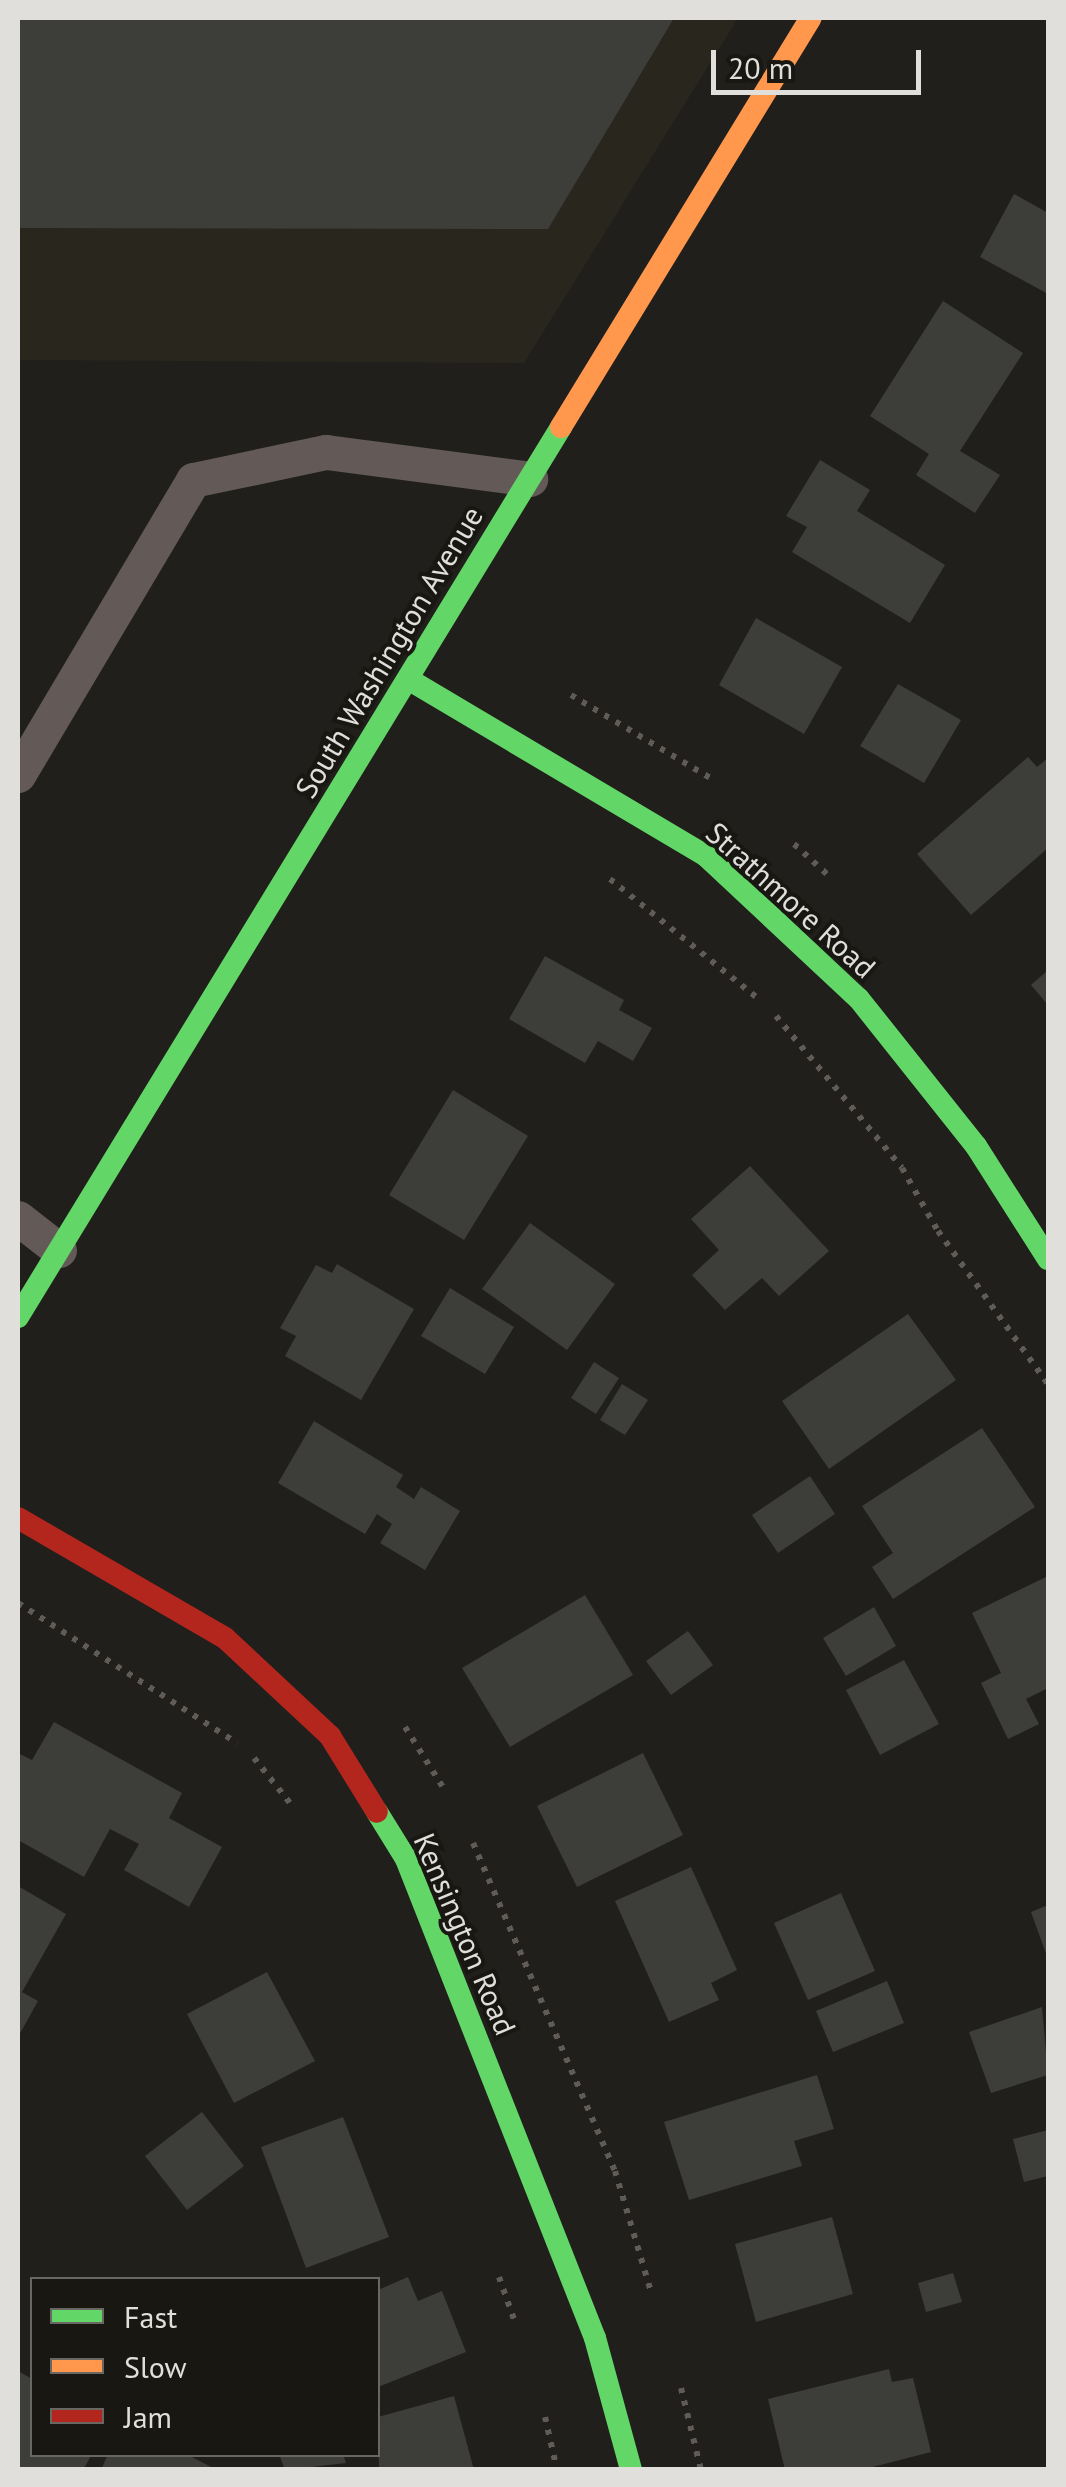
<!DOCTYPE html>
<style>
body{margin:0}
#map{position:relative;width:1066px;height:2487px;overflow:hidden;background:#201f1c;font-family:"PT Sans",sans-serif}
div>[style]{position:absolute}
.built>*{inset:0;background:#29261d}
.building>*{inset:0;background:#3d3d3a}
.path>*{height:6px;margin-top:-3px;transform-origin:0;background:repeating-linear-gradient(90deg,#615b58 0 5px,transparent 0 13px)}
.lane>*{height:35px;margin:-17.5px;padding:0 17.5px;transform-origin:17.5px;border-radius:17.5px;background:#635a57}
.fast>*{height:22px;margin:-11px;padding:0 11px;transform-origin:11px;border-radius:11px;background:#63d668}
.slow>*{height:22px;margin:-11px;padding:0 11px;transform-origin:11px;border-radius:11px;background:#ff974d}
.jam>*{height:22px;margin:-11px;padding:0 11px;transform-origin:11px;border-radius:11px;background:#b3261e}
span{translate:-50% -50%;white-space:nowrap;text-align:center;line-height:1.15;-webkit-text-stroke:8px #181712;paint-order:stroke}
.street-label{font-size:30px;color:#e0dfdc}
.frame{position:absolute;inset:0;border:20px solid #e0dfdc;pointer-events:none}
.legend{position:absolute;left:30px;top:2277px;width:350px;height:180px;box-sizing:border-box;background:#181712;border:2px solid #686763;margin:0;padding:12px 18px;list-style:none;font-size:30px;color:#e0dfdc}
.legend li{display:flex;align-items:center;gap:20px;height:50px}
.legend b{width:50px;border:2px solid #686763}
.scale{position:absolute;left:711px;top:50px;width:210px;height:45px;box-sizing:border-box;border:5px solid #e0dfdc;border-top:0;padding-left:12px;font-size:30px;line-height:35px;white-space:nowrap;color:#e0dfdc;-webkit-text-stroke:8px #181712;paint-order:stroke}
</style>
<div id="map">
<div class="built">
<i style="clip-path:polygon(18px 18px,738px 18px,524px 363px,18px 360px)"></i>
</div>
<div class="building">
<i style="clip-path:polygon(18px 18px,674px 18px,548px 229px,18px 228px)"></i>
<i style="clip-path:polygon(1014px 194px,1048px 213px,1048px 294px,980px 257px)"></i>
<i style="clip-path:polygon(943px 301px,1023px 353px,960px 451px,1000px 475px,975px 513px,916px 475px,929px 454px,870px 416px)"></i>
<i style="clip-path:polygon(820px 460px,870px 490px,857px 511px,945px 565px,910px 623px,792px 552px,807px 527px,786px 516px)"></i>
<i style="clip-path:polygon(756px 618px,842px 667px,804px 734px,719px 685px)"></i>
<i style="clip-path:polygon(898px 684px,961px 720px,924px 783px,860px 746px)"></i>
<i style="clip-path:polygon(1028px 757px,1037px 767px,1048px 758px,1048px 848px,971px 915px,917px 854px)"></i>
<i style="clip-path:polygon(545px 956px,624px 1000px,619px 1010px,652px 1028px,633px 1061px,598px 1041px,585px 1063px,509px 1019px)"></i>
<i style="clip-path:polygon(1048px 970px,1048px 1005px,1031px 985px)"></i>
<i style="clip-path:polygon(453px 1090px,528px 1136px,464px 1240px,389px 1195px)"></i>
<i style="clip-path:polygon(750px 1166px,829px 1251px,779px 1296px,762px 1278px,725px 1310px,692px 1275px,719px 1250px,691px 1219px)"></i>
<i style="clip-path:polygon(530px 1223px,615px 1284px,567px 1350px,482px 1289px)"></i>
<i style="clip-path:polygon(337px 1264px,414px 1309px,361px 1400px,285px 1356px,296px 1336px,280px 1328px,316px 1265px,332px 1273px)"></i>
<i style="clip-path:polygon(450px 1288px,514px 1327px,485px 1374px,421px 1336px)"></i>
<i style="clip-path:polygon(908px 1314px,956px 1380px,829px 1469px,782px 1401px)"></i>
<i style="clip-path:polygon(594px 1362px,619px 1378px,596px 1414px,571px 1398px)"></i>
<i style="clip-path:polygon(622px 1384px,648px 1400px,625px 1435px,600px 1420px)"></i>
<i style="clip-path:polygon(314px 1421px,403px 1475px,396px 1487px,414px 1499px,421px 1487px,460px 1511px,425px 1570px,380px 1543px,392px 1524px,377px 1514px,365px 1534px,278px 1483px)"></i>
<i style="clip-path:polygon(982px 1428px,1035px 1507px,893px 1599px,872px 1567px,893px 1553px,862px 1506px)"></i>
<i style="clip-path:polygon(810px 1476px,835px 1514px,778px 1553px,752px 1515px)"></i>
<i style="clip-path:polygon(1048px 1576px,1048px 1688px,1026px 1699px,1039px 1724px,1008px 1739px,981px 1683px,1001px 1673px,972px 1613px)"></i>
<i style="clip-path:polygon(585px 1595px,633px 1675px,510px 1747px,462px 1668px)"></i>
<i style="clip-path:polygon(874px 1607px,896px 1646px,846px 1676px,823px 1638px)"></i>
<i style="clip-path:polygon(688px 1631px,713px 1665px,671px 1695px,646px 1661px)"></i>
<i style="clip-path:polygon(904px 1660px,939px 1724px,880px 1755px,846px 1690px)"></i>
<i style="clip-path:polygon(54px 1722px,182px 1793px,169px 1818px,222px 1847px,189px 1907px,124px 1870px,139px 1844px,110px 1829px,84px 1877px,18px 1840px,18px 1753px,32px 1760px)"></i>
<i style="clip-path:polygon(643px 1753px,683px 1835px,577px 1887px,537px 1806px)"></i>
<i style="clip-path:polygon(691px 1867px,737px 1970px,711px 1983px,719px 2000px,669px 2022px,615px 1901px)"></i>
<i style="clip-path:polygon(18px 1886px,66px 1914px,22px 1992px,38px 2001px,18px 2037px)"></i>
<i style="clip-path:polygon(841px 1893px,875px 1971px,808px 2000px,774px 1923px)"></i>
<i style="clip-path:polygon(1048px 1905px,1048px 1959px,1031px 1912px)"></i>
<i style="clip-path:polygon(267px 1972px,315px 2061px,234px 2103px,187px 2014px)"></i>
<i style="clip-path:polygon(887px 1981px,904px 2023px,833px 2052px,816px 2011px)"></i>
<i style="clip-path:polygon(1042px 2007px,1048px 2075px,991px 2093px,969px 2032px)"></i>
<i style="clip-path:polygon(817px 2075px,834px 2129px,794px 2141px,802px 2166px,689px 2200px,664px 2122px)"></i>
<i style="clip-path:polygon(202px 2112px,244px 2166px,187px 2210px,145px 2156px)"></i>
<i style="clip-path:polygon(343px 2117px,389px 2237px,306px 2268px,261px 2147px)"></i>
<i style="clip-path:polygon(1048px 2130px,1048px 2176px,1024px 2182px,1013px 2139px)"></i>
<i style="clip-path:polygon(832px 2217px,853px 2294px,756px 2322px,735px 2244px)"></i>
<i style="clip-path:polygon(953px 2273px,962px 2302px,926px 2312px,918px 2283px)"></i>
<i style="clip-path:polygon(408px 2277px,418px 2301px,442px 2291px,466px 2352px,378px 2387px,378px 2290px)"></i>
<i style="clip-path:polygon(889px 2369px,892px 2382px,913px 2378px,931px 2452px,861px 2470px,785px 2470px,768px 2399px)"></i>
<i style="clip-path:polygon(18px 2371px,32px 2379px,32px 2454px,92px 2454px,83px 2470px,18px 2470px)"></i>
<i style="clip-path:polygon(454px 2396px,474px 2470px,379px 2470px,378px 2417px)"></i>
<i style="clip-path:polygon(108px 2454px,186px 2454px,217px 2470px,101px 2470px)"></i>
<i style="clip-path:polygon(279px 2454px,343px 2454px,346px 2463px,285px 2470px)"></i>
</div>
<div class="path">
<i style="left:571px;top:695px;width:162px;rotate:30.8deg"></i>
<i style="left:794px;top:844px;width:47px;rotate:42.4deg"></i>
<i style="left:610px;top:879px;width:188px;rotate:38.9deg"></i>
<i style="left:776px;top:1016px;width:197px;rotate:50.3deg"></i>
<i style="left:902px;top:1168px;width:73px;rotate:60.3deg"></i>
<i style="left:938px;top:1231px;width:188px;rotate:54.3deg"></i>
<i style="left:18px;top:1603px;width:260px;rotate:32.6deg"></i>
<i style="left:405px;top:1727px;width:77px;rotate:57.8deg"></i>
<i style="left:254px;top:1758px;width:58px;rotate:51.3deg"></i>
<i style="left:473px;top:1843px;width:357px;rotate:66.6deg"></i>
<i style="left:615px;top:2171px;width:129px;rotate:73.4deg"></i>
<i style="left:499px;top:2277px;width:51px;rotate:70.5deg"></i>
<i style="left:681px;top:2388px;width:84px;rotate:76.3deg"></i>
<i style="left:545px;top:2417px;width:54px;rotate:77.2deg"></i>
</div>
<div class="lane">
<i style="left:18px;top:775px;width:343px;rotate:-59.3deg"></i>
<i style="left:193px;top:480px;width:136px;rotate:-11.9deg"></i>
<i style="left:326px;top:452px;width:206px;rotate:7.5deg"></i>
<i style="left:18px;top:1218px;width:52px;rotate:38deg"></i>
</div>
<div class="fast">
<i style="left:408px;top:679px;width:347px;rotate:30.7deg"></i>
<i style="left:706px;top:856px;width:209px;rotate:43.1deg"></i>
<i style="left:859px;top:999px;width:188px;rotate:51.5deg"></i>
<i style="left:976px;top:1146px;width:134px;rotate:57.5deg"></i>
<i style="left:18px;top:1317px;width:1043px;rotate:-58.61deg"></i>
<i style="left:377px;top:1812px;width:55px;rotate:58.3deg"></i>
<i style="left:406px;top:1859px;width:515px;rotate:68.47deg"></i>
<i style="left:595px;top:2338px;width:137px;rotate:74.7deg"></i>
</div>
<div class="slow">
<i style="left:561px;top:427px;width:479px;rotate:-58.6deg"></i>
</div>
<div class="jam">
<i style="left:18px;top:1518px;width:239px;rotate:30.1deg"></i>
<i style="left:225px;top:1638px;width:144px;rotate:43deg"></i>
<i style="left:330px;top:1736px;width:89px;rotate:58.3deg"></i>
</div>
<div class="street-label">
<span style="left:389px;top:652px;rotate:-59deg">South Washington Avenue</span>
<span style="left:791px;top:900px;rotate:42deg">Strathmore Road</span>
<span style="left:465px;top:1934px;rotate:67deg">Kensington Road</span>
</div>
<div class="frame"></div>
<ul class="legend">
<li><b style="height:12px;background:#63d668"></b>Fast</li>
<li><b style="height:12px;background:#ff974d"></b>Slow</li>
<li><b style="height:12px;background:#b3261e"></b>Jam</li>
</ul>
<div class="scale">20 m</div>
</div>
